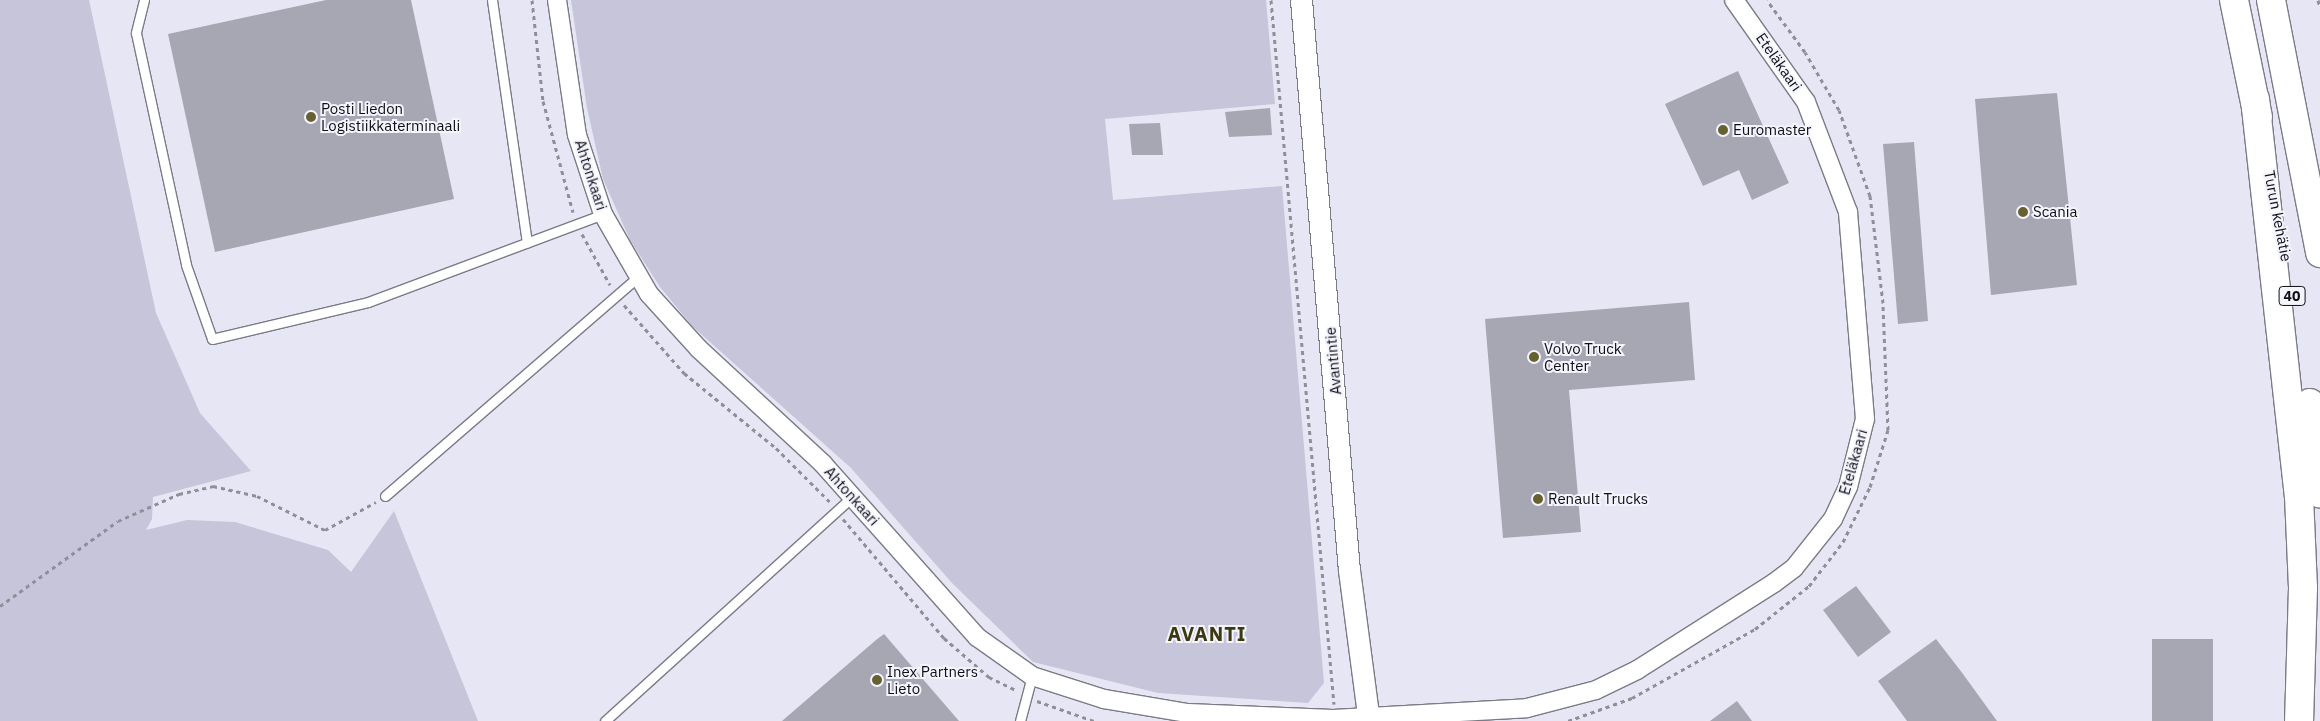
<!DOCTYPE html>
<meta charset="utf-8">
<style>
body{margin:0}
#map{position:relative;width:2320px;height:721px;overflow:hidden;background:#e7e6f4;font-family:"IBM Plex Sans",sans-serif}
div>[style]{position:absolute}
.green>*{inset:0;background:#c6c5d9}
.building>*{inset:0;background:#a7a7b4}
.path>*{height:3px;margin-top:-1.5px;transform-origin:0;background:repeating-linear-gradient(90deg,#8f8e99 0 4px,transparent 0 8px)}
.roads{filter:drop-shadow(1px 0 #7b7b87) drop-shadow(-1px 0 #7b7b87) drop-shadow(0 1px #7b7b87) drop-shadow(0 -1px #7b7b87)}
.service>*{height:9px;margin:-4.5px;padding:0 4.5px;transform-origin:4.5px;border-radius:4.5px;background:#fff}
.minor>*{height:18px;margin:-9px;padding:0 9px;transform-origin:9px;border-radius:9px;background:#fff}
.tertiary>*{height:21px;margin:-10.5px;padding:0 10.5px;transform-origin:10.5px;border-radius:10.5px;background:#fff}
.trunk>*{height:28px;margin:-14px;padding:0 14px;transform-origin:14px;border-radius:14px;background:#fff}
.dots>*{width:14px;height:14px;translate:-50% -50%;box-sizing:border-box;border:2px solid #f4f4ff;border-radius:50%}
span{translate:-50% -50%;white-space:nowrap;text-align:center;line-height:1.15;-webkit-text-stroke:4px #f4f4ff;paint-order:stroke}
.shield-label span{padding:1px 4px;background:#f4f4ff;border:1px solid;border-radius:4px;-webkit-text-stroke-width:0}
.shield-label{font-size:14px;color:#100f14;font-weight:700}
.street-label{font-size:15px;color:#100f14}
.poi-label{font-size:15px;color:#100f14}
.left{translate:0 -50%;text-align:left}
.district-label{font-size:20px;color:#3d390f;font-weight:700;letter-spacing:1px}
</style>
<div id="map">
<div class="green">
<i style="clip-path:polygon(0 0,89px 0,156px 313px,200px 413px,251px 471px,153px 497px,152px 519px,146px 530px,187px 520px,235px 522px,328px 550px,351px 572px,394px 511px,478px 721px,0 721px)"></i>
<i style="clip-path:polygon(571px 0,1266px 0,1275px 104px,1105px 119px,1113px 200px,1282px 186px,1324px 683px,1308px 703px,1158px 693px,1033px 662px,952px 583px,851px 468px,692px 326px,660px 287px,630px 240px,603px 179px,587px 108px)"></i>
</div>
<div class="building">
<i style="clip-path:polygon(326px 0,411px 0,454px 199px,215px 252px,168px 34px)"></i>
<i style="clip-path:polygon(1738px 71px,1789px 183px,1752px 200px,1739px 170px,1703px 186px,1665px 104px)"></i>
<i style="clip-path:polygon(2057px 93px,2077px 285px,1991px 295px,1975px 99px)"></i>
<i style="clip-path:polygon(1270px 108px,1272px 135px,1229px 137px,1225px 112px)"></i>
<i style="clip-path:polygon(1160px 123px,1163px 155px,1132px 155px,1129px 124px)"></i>
<i style="clip-path:polygon(1914px 142px,1928px 321px,1898px 324px,1883px 144px)"></i>
<i style="clip-path:polygon(1689px 302px,1695px 380px,1569px 390px,1581px 532px,1503px 538px,1485px 319px)"></i>
<i style="clip-path:polygon(1856px 586px,1891px 632px,1858px 657px,1823px 610px)"></i>
<i style="clip-path:polygon(884px 634px,959px 721px,782px 721px,876px 640px)"></i>
<i style="clip-path:polygon(1936px 639px,1963px 674px,1997px 721px,1907px 721px,1878px 681px)"></i>
<i style="clip-path:polygon(2152px 639px,2213px 639px,2213px 721px,2152px 721px)"></i>
<i style="clip-path:polygon(1737px 701px,1752px 721px,1710px 721px)"></i>
</div>
<div class="path">
<i style="left:532px;top:0;width:102px;rotate:83.8deg"></i>
<i style="left:543px;top:101px;width:115px;rotate:74.9deg"></i>
<i style="left:1271px;top:0;width:707px;rotate:84.89deg"></i>
<i style="left:2318px;top:0;width:7px;rotate:74deg"></i>
<i style="left:582px;top:234px;width:58px;rotate:61.2deg"></i>
<i style="left:624px;top:305px;width:91px;rotate:48.6deg"></i>
<i style="left:684px;top:373px;width:119px;rotate:39.2deg"></i>
<i style="left:776px;top:448px;width:76px;rotate:45deg"></i>
<i style="left:843px;top:519px;width:156px;rotate:49.7deg"></i>
<i style="left:944px;top:638px;width:60px;rotate:40.9deg"></i>
<i style="left:989px;top:677px;width:30px;rotate:26deg"></i>
<i style="left:0;top:606px;width:145px;rotate:-35.8deg"></i>
<i style="left:118px;top:521px;width:67px;rotate:-23.9deg"></i>
<i style="left:179px;top:494px;width:35px;rotate:-13deg"></i>
<i style="left:213px;top:486px;width:45px;rotate:12.8deg"></i>
<i style="left:257px;top:496px;width:76px;rotate:26.6deg"></i>
<i style="left:325px;top:530px;width:58px;rotate:-28.8deg"></i>
<i style="left:1037px;top:701px;width:60px;rotate:19.3deg"></i>
<i style="left:1568px;top:721px;width:68px;rotate:-19.8deg"></i>
<i style="left:1632px;top:698px;width:141px;rotate:-29.3deg"></i>
<i style="left:1755px;top:629px;width:69px;rotate:-38.5deg"></i>
<i style="left:1809px;top:586px;width:56px;rotate:-52.3deg"></i>
<i style="left:1843px;top:542px;width:61px;rotate:-63.9deg"></i>
<i style="left:1870px;top:487px;width:60px;rotate:-72.5deg"></i>
<i style="left:1888px;top:430px;width:127px;rotate:-92.3deg"></i>
<i style="left:1883px;top:303px;width:108px;rotate:-96.9deg"></i>
<i style="left:1870px;top:196px;width:91px;rotate:-109.8deg"></i>
<i style="left:1839px;top:110px;width:67px;rotate:-120.4deg"></i>
<i style="left:1805px;top:52px;width:64px;rotate:-126.2deg"></i>
</div>
<div class="roads">
<div class="service">
<i style="left:144px;top:0;width:34px;rotate:104deg"></i>
<i style="left:136px;top:33px;width:237px;rotate:77.8deg"></i>
<i style="left:186px;top:265px;width:78px;rotate:70.6deg"></i>
<i style="left:212px;top:339px;width:160px;rotate:-13.3deg"></i>
<i style="left:368px;top:302px;width:251px;rotate:-20.5deg"></i>
<i style="left:492px;top:0;width:245px;rotate:81.8deg"></i>
<i style="left:385px;top:496px;width:335px;rotate:-40.9deg"></i>
<i style="left:605px;top:721px;width:335px;rotate:-42.2deg"></i>
<i style="left:1020px;top:721px;width:47px;rotate:-75.1deg"></i>
</div>
<div class="minor">
<i style="left:557px;top:0;width:136px;rotate:81.6deg"></i>
<i style="left:577px;top:135px;width:83px;rotate:71.8deg"></i>
<i style="left:603px;top:214px;width:92px;rotate:60.1deg"></i>
<i style="left:649px;top:294px;width:74px;rotate:47.7deg"></i>
<i style="left:699px;top:349px;width:169px;rotate:42.8deg"></i>
<i style="left:823px;top:464px;width:232px;rotate:48.3deg"></i>
<i style="left:977px;top:637px;width:67px;rotate:35.3deg"></i>
<i style="left:1032px;top:676px;width:76px;rotate:17.7deg"></i>
<i style="left:1104px;top:699px;width:85px;rotate:9.5deg"></i>
<i style="left:1188px;top:713px;width:145px;rotate:2.4deg"></i>
<i style="left:1333px;top:719px;width:194px;rotate:-3.2deg"></i>
<i style="left:1527px;top:708px;width:71px;rotate:-14.6deg"></i>
<i style="left:1596px;top:690px;width:46px;rotate:-26deg"></i>
<i style="left:1637px;top:670px;width:162px;rotate:-32.4deg"></i>
<i style="left:1774px;top:583px;width:25px;rotate:-37deg"></i>
<i style="left:1794px;top:568px;width:63px;rotate:-51.5deg"></i>
<i style="left:1833px;top:519px;width:35px;rotate:-65deg"></i>
<i style="left:1848px;top:487px;width:70px;rotate:-76deg"></i>
<i style="left:1865px;top:419px;width:208px;rotate:-94.7deg"></i>
<i style="left:1848px;top:212px;width:118px;rotate:-110.9deg"></i>
<i style="left:1806px;top:102px;width:125px;rotate:-125.2deg"></i>
</div>
<div class="tertiary">
<i style="left:1301px;top:0;width:572px;rotate:85.19deg"></i>
<i style="left:1349px;top:570px;width:152px;rotate:82.5deg"></i>
</div>
<div class="trunk">
<i style="left:2234px;top:0;width:119px;rotate:78.4deg"></i>
<i style="left:2271px;top:0;width:258px;rotate:79deg"></i>
<i style="left:2255px;top:99px;width:399px;rotate:83.7deg"></i>
<i style="left:2299px;top:496px;width:92px;rotate:87.5deg"></i>
<i style="left:2303px;top:588px;width:133px;rotate:91.7deg"></i>
<i style="left:2310px;top:403px;width:91px;rotate:83.7deg"></i>
</div>
</div>
<div class="dots">
<i style="left:311px;top:117px;background:#66612e"></i>
<i style="left:1723px;top:130px;background:#66612e"></i>
<i style="left:2023px;top:212px;background:#66612e"></i>
<i style="left:1534px;top:357px;background:#66612e"></i>
<i style="left:1538px;top:499px;background:#66612e"></i>
<i style="left:877px;top:680px;background:#66612e"></i>
</div>
<div class="shield-label">
<span style="left:2292px;top:296px">40</span>
</div>
<div class="street-label">
<span style="left:1779px;top:62px;rotate:55deg">Eteläkaari</span>
<span style="left:591px;top:175px;rotate:72deg">Ahtonkaari</span>
<span style="left:2278px;top:216px;rotate:79deg">Turun kehätie</span>
<span style="left:1333px;top:361px;rotate:-95deg">Avantintie</span>
<span style="left:1853px;top:462px;rotate:-74deg">Eteläkaari</span>
<span style="left:852px;top:496px;rotate:48deg">Ahtonkaari</span>
</div>
<div class="poi-label">
<span class="left" style="left:321px;top:117px">Posti Liedon<br>Logistiikkaterminaali</span>
<span class="left" style="left:1733px;top:130px">Euromaster</span>
<span class="left" style="left:2033px;top:212px">Scania</span>
<span class="left" style="left:1544px;top:357px">Volvo Truck<br>Center</span>
<span class="left" style="left:1548px;top:499px">Renault Trucks</span>
<span class="left" style="left:887px;top:680px">Inex Partners<br>Lieto</span>
</div>
<div class="district-label">
<span style="left:1207px;top:633px">AVANTI</span>
</div>
</div>
